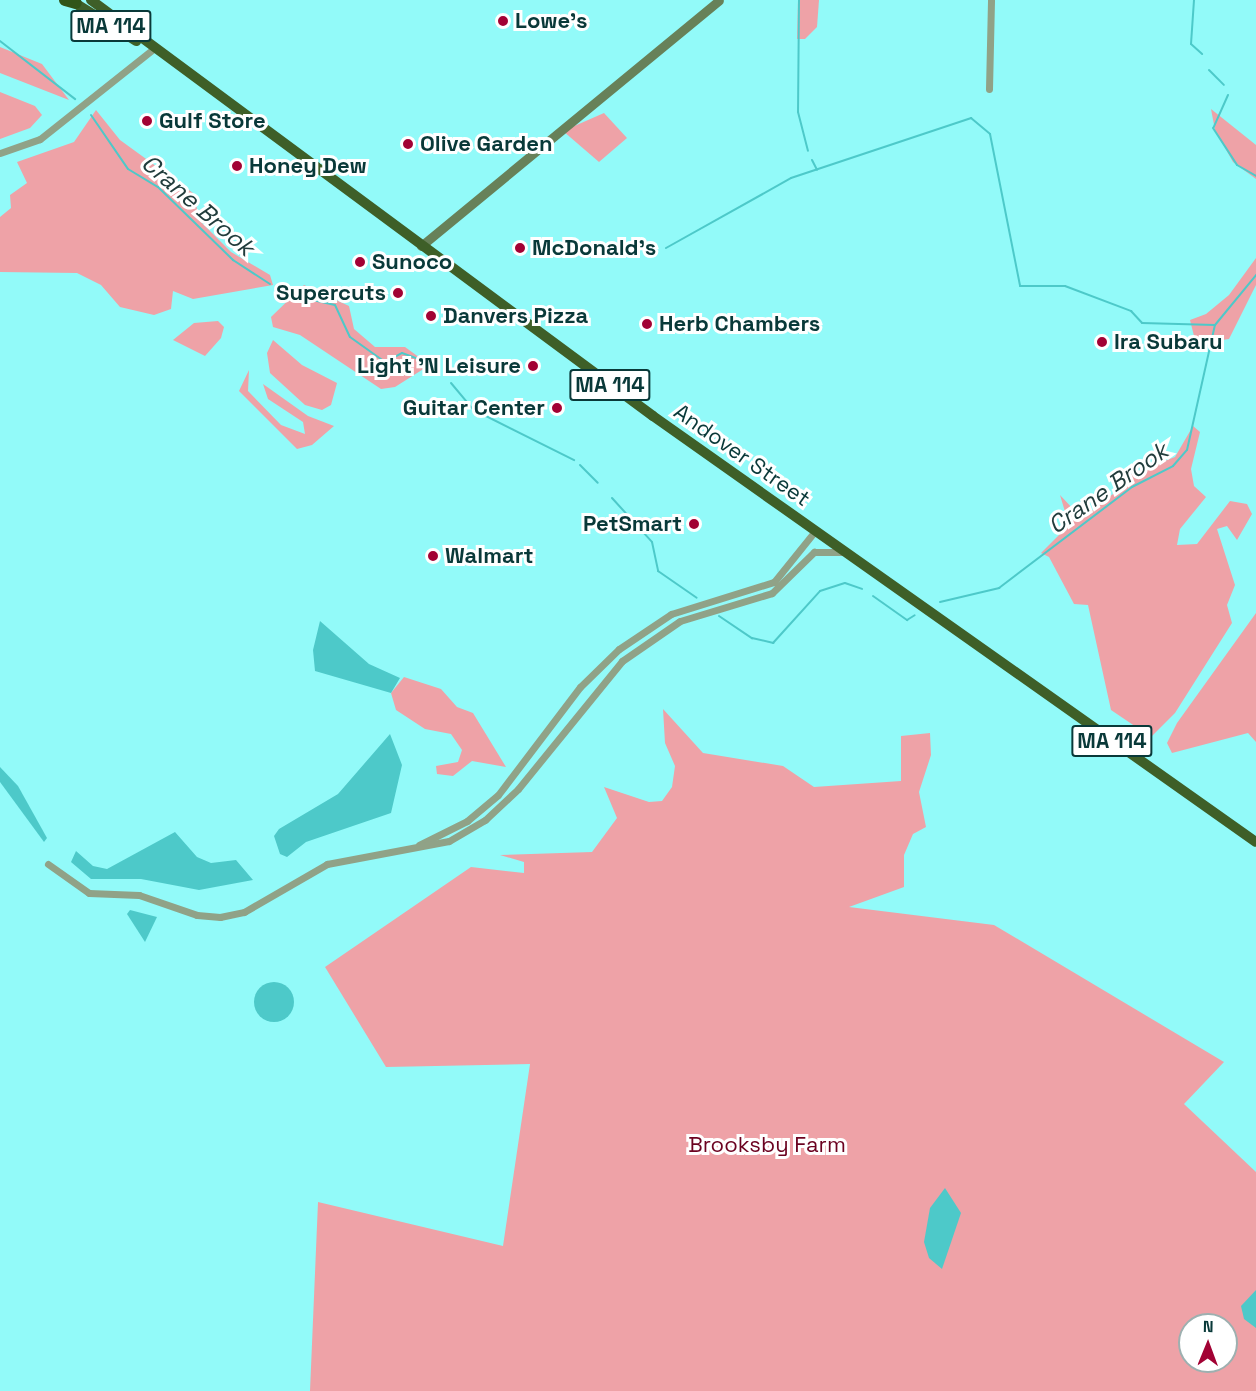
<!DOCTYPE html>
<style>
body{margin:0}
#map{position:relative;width:1256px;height:1391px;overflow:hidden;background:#92faf9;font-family:"Space Grotesk",sans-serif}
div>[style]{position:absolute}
.green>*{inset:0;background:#eea2a7}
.water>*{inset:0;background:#4dc9c9}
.round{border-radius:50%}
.stream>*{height:2px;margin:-1px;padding:0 1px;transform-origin:1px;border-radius:1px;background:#4dc9c9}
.minor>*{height:7px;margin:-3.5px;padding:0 3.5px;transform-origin:3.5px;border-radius:3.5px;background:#90a287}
.secondary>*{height:9px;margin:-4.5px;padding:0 4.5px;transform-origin:4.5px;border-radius:4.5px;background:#678159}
.trunk>*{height:10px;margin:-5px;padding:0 5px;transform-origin:5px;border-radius:5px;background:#3e5f28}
.motorway>*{height:12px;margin:-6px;padding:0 6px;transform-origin:6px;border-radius:6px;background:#315519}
.dots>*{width:16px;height:16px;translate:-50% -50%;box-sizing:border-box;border:3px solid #fff;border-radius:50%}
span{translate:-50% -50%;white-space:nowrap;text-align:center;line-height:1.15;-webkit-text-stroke:6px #fff;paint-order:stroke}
.shield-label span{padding:2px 4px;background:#fff;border:2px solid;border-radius:4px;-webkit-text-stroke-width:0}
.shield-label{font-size:21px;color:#093939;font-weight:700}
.poi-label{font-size:22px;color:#093939;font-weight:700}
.left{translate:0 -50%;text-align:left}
.right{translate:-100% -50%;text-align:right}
.street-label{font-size:22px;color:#093939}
.park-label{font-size:22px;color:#6b0220}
.water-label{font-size:24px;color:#213c3c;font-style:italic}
.north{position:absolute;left:1178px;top:1313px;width:60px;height:60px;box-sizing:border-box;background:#fff;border:2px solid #9db0b0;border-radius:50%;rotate:1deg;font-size:16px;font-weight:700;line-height:24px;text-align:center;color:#093939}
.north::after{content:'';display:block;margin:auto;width:21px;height:27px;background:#a20234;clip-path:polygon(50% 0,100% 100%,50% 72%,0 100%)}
</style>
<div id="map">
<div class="green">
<i style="clip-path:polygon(798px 0,819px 0,817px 27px,805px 39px,797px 39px)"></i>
<i style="clip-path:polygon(0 47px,42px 64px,69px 100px,0 73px)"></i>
<i style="clip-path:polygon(0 92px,35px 106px,42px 115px,30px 128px,0 139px)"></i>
<i style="clip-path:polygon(1211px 109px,1256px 145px,1256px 179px,1233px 162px,1215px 130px)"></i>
<i style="clip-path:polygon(96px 110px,120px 140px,193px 193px,200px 221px,231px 252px,270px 275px,273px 285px,193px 299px,173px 291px,171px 309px,154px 315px,120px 307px,101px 285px,77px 273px,0 272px,0 217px,11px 208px,10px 195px,27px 183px,17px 162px,74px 142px)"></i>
<i style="clip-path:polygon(604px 113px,627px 138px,599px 162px,563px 131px)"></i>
<i style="clip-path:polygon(1256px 258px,1256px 285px,1229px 339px,1196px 344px,1190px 320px,1206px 314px,1229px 295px)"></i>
<i style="clip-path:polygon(304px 285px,349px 306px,354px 329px,375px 347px,405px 347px,427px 363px,425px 368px,395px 387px,381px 389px,300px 335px,273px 327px,271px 317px)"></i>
<i style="clip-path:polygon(218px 321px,224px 327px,221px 338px,205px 356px,173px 340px,194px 323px)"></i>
<i style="clip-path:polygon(273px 340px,302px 365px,337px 383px,331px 405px,322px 410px,305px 405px,270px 373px,267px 353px)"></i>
<i style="clip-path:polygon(249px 370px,248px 391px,281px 425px,305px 434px,303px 422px,268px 399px,263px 384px,308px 416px,334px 426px,312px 445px,297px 449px,239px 391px)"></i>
<i style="clip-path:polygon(1193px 426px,1200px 432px,1191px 469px,1194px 486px,1206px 497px,1180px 529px,1177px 545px,1197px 544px,1230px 501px,1247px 504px,1252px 514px,1237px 540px,1227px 526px,1217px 529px,1235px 585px,1227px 605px,1232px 623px,1175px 713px,1151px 737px,1111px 710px,1088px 605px,1074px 604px,1049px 557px,1041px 553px,1069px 525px,1060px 495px,1074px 510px,1089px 513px,1123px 486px,1128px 475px,1175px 457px)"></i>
<i style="clip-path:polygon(1256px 613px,1256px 742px,1248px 733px,1172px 753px,1167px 743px,1177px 723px)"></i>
<i style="clip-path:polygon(404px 677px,441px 689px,457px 707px,473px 713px,506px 767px,472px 761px,453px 776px,437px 774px,436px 766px,458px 762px,462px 750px,451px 734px,425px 729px,396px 710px,391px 693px)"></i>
<i style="clip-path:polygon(evenodd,663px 709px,703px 753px,783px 766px,814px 787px,901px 781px,901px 736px,930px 733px,931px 755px,919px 792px,926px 827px,913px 834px,904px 855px,904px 887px,849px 907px,994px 925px,1224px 1062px,1184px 1104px,1256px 1172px,1256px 1391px,310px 1391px,318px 1202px,503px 1246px,530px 1064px,386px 1067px,325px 967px,471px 867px,524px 873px,524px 862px,500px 855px,592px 852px,617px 818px,604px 787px,649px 802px,662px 801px,672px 787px,675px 766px,665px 743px,663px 709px,1190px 1325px,1226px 1325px,1226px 1361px,1190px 1361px,1190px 1325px)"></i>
</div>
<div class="water">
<i style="clip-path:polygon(320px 621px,369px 664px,400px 678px,391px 693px,315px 671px,313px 650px)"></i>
<i style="clip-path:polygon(390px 734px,402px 765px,391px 813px,306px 842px,287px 857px,280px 854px,274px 836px,279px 829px,338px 794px)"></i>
<i style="clip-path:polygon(0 767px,18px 786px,47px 838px,44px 842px,0 782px)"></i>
<i style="clip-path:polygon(175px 832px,197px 857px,211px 863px,236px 860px,253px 880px,199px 890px,141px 879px,91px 879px,71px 862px,76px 851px,93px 866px,107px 869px)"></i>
<i style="clip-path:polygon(130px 910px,157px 917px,145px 942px,127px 914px)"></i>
<i class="round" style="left:254px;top:982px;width:40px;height:40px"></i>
<i style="clip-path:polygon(945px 1188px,961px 1213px,942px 1269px,929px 1258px,924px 1242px,930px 1208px)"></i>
<i style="clip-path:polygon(1256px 1290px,1256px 1328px,1244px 1319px,1241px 1306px)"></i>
</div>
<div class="stream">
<i style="left:799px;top:0;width:112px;rotate:90.5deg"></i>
<i style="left:798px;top:112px;width:40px;rotate:75.6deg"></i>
<i style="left:1194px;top:0;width:44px;rotate:93.9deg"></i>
<i style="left:1191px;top:44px;width:15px;rotate:42deg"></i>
<i style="left:0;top:41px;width:95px;rotate:37.7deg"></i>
<i style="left:1209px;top:70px;width:21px;rotate:45deg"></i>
<i style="left:1228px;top:95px;width:36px;rotate:114deg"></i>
<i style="left:1213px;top:128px;width:44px;rotate:57deg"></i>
<i style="left:1237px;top:165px;width:22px;rotate:30deg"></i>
<i style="left:91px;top:115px;width:65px;rotate:55.6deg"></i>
<i style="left:128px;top:169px;width:35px;rotate:31deg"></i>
<i style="left:158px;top:187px;width:105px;rotate:44.2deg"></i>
<i style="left:233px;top:260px;width:44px;rotate:33deg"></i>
<i style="left:812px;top:160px;width:11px;rotate:63deg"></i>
<i style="left:666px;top:248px;width:143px;rotate:-29.2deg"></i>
<i style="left:791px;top:178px;width:190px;rotate:-18.4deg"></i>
<i style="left:971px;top:118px;width:25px;rotate:40deg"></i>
<i style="left:990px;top:134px;width:155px;rotate:78.8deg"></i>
<i style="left:1020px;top:286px;width:45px"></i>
<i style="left:1065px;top:286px;width:71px;rotate:20.7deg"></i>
<i style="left:1131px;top:311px;width:16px;rotate:47deg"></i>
<i style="left:1142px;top:323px;width:73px;rotate:1.6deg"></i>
<i style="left:291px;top:295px;width:45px;rotate:12.8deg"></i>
<i style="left:335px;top:305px;width:35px;rotate:65deg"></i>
<i style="left:350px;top:337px;width:43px;rotate:35.5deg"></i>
<i style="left:385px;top:362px;width:19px;rotate:-28deg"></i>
<i style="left:402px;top:353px;width:37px;rotate:20deg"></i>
<i style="left:451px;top:383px;width:35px;rotate:50deg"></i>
<i style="left:474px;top:410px;width:112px;rotate:26.6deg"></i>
<i style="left:580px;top:465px;width:25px;rotate:45deg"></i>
<i style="left:612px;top:498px;width:59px;rotate:47.7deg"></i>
<i style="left:652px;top:542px;width:30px;rotate:78deg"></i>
<i style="left:658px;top:571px;width:47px;rotate:34.7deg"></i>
<i style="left:873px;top:596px;width:42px;rotate:35.2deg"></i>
<i style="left:907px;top:620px;width:9px;rotate:-32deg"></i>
<i style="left:940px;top:602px;width:61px;rotate:-13.3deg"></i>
<i style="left:999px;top:588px;width:167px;rotate:-37.2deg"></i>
<i style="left:1132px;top:487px;width:46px;rotate:-27.1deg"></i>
<i style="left:1173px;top:466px;width:21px;rotate:-49deg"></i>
<i style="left:1187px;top:450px;width:128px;rotate:-77.4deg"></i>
<i style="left:1215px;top:325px;width:65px;rotate:-50.6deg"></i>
<i style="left:719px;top:616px;width:40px;rotate:34deg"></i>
<i style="left:752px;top:638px;width:22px;rotate:13deg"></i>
<i style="left:773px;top:643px;width:70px;rotate:-47.9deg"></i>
<i style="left:820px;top:591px;width:26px;rotate:-18deg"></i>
<i style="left:845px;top:583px;width:18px;rotate:19deg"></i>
</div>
<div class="minor">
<i style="left:989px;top:89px;width:89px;rotate:-88.7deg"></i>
<i style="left:0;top:153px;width:42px;rotate:-19.3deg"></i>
<i style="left:40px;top:139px;width:143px;rotate:-38.5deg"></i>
<i style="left:419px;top:845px;width:54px;rotate:-26.6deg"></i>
<i style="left:467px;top:821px;width:40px;rotate:-40deg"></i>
<i style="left:498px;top:795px;width:136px;rotate:-52.8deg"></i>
<i style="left:580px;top:687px;width:54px;rotate:-44.3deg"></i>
<i style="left:619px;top:649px;width:63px;rotate:-33.9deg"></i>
<i style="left:671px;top:614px;width:108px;rotate:-17.3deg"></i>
<i style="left:774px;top:582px;width:65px;rotate:-51.2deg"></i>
<i style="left:48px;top:864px;width:50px;rotate:35.3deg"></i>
<i style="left:89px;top:893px;width:50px;rotate:2.3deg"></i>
<i style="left:139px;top:895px;width:61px;rotate:19deg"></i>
<i style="left:197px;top:915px;width:23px;rotate:5deg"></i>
<i style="left:220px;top:917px;width:25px;rotate:-12deg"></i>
<i style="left:244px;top:912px;width:96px;rotate:-30deg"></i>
<i style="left:327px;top:864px;width:124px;rotate:-10.7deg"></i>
<i style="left:449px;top:841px;width:42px;rotate:-30.3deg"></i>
<i style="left:485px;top:820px;width:45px;rotate:-43.2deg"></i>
<i style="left:518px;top:789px;width:165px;rotate:-50.9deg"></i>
<i style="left:622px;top:661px;width:70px;rotate:-34.6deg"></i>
<i style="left:680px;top:621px;width:96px;rotate:-16.9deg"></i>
<i style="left:772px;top:593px;width:59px;rotate:-44.3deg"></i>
<i style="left:814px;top:552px;width:29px"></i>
</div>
<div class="secondary">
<i style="left:421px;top:246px;width:386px;rotate:-39.5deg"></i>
</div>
<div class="trunk">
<i style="left:70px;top:0;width:78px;rotate:31.8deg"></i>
<i style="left:91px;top:0;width:699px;rotate:36.51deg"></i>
<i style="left:653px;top:416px;width:738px;rotate:35.24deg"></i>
</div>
<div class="motorway">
<i style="left:65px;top:0;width:11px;rotate:15deg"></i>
</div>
<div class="dots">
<i style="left:503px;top:21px;background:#a20234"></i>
<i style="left:147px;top:121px;background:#a20234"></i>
<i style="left:408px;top:144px;background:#a20234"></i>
<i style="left:237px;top:166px;background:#a20234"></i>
<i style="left:520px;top:248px;background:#a20234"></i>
<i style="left:360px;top:262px;background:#a20234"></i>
<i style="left:398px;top:293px;background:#a20234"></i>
<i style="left:431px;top:316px;background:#a20234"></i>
<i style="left:647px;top:324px;background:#a20234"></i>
<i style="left:1102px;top:342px;background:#a20234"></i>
<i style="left:533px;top:366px;background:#a20234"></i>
<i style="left:557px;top:408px;background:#a20234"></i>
<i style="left:694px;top:524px;background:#a20234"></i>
<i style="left:433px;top:556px;background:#a20234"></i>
</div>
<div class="shield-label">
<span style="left:111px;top:26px">MA 114</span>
<span style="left:610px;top:385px">MA 114</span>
<span style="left:1112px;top:741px">MA 114</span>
</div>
<div class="poi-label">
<span class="left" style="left:515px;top:21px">Lowe's</span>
<span class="left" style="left:159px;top:121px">Gulf Store</span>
<span class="left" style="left:420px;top:144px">Olive Garden</span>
<span class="left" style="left:249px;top:166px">Honey Dew</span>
<span class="left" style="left:532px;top:248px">McDonald's</span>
<span class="left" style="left:372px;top:262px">Sunoco</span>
<span class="right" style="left:386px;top:293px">Supercuts</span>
<span class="left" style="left:443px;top:316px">Danvers Pizza</span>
<span class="left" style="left:659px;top:324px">Herb Chambers</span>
<span class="left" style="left:1114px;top:342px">Ira Subaru</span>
<span class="right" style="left:521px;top:366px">Light 'N Leisure</span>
<span class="right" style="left:545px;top:408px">Guitar Center</span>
<span class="right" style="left:682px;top:524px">PetSmart</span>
<span class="left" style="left:445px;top:556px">Walmart</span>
</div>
<div class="street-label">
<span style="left:742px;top:455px;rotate:35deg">Andover Street</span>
</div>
<div class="park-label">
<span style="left:767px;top:1145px">Brooksby Farm</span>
</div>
<div class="water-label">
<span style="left:198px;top:205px;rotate:41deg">Crane Brook</span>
<span style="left:1108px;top:488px;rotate:-35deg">Crane Brook</span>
</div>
<div class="north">N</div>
</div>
